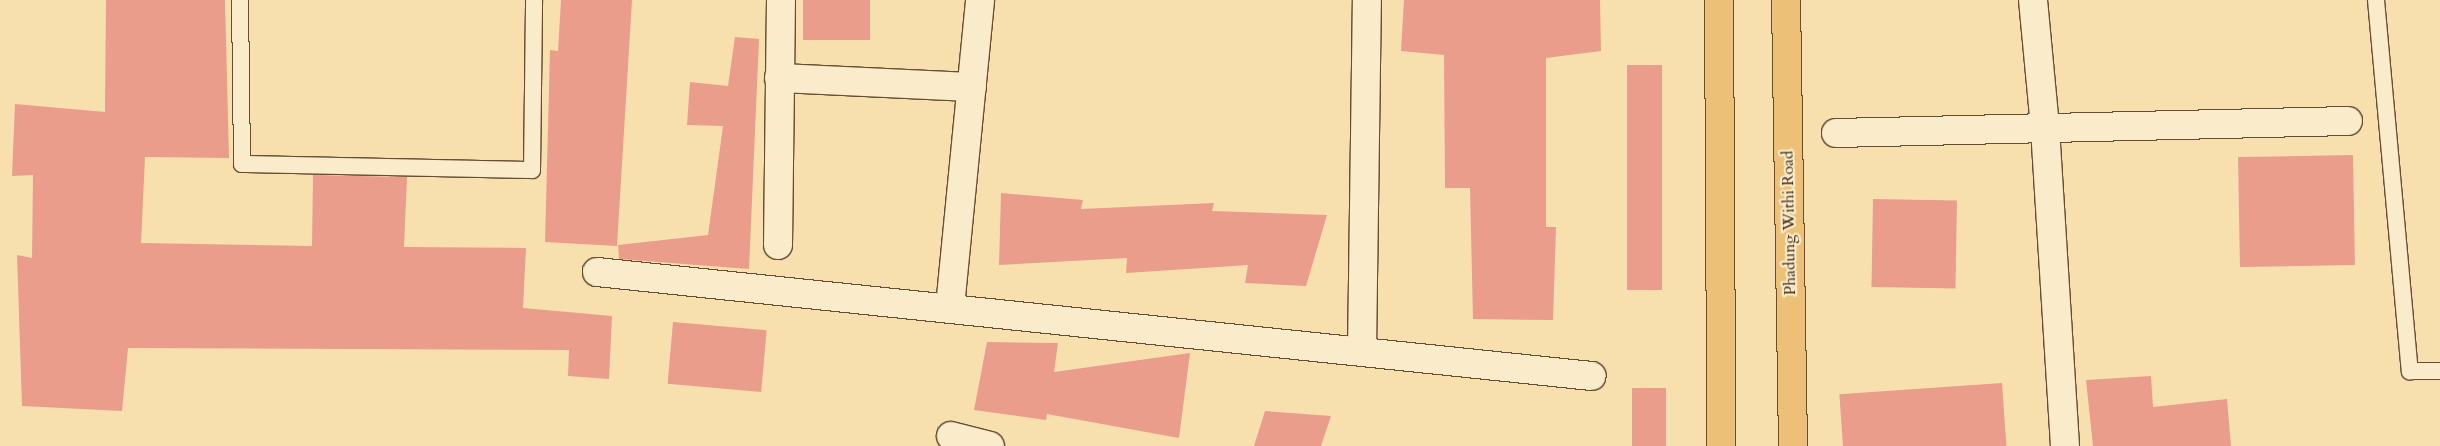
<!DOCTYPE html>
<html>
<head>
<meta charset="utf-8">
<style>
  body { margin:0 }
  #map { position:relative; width:2440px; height:446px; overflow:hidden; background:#f8e0ae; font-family:Cardo,serif }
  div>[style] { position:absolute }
  .building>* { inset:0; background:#e99d8a; transform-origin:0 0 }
  .roads { filter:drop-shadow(1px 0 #654e32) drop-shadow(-1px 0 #654e32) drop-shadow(0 1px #654e32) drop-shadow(0 -1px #654e32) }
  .service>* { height:16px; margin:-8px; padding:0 8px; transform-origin:8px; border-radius:8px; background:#faebca }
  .minor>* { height:28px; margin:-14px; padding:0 14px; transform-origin:14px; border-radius:14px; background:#faebca }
  .primary>* { height:28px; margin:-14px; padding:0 14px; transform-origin:14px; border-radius:14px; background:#ecc077 }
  span { translate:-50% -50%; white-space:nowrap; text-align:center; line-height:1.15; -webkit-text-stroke:4.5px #faebca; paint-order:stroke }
  .street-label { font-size:16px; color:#341e09 }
</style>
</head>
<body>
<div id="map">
  <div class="building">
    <i style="clip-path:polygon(106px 0,225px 0,229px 158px,145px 157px,141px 243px,312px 246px,313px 175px,407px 177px,404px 247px,526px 248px,523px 308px,612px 316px,609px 379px,568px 376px,569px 350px,128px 348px,122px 411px,22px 406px,17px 255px,32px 258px,33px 175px,12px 176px,15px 104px,105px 112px)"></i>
    <i style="clip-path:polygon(561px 0,632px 0,617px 246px,545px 242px,550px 50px,558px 51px)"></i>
    <i style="left:803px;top:0;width:67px;height:40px"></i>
    <i style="clip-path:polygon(1404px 0,1600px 0,1601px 51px,1546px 58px,1546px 227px,1556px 227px,1553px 320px,1473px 319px,1470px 188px,1445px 188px,1444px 55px,1401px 51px)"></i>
    <i style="clip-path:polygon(735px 37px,759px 39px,749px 269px,619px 259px,618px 245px,708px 235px,723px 126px,687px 125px,690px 82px,728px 86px)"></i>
    <i style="left:1627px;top:65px;width:35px;height:225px"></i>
    <i style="left:2353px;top:155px;width:110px;height:115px;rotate:89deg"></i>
    <i style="clip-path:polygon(1001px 193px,1083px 200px,1081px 209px,1214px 203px,1212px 211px,1327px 215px,1306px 286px,1245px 283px,1248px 265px,1126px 273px,1127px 258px,999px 265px)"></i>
    <i style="left:1873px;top:199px;width:84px;height:88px;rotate:1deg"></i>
    <i style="left:673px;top:322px;width:94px;height:62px;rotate:5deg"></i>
    <i style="clip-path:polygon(987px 342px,1058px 343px,1054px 372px,1190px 353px,1179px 438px,1047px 414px,1046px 420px,974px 410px)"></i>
    <i style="clip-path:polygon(2151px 376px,2153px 407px,2227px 399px,2231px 446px,2093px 446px,2086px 380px)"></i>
    <i style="left:2002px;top:383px;width:63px;height:163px;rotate:86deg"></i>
    <i style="left:1666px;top:388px;width:58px;height:34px;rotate:90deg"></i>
    <i style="clip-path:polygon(1265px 411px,1331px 416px,1321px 446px,1254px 446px)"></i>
  </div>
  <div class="roads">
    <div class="service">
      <i style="left:240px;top:0;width:164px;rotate:89.3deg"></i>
      <i style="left:242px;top:164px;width:290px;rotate:1.2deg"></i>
      <i style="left:532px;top:170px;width:170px;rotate:-89.3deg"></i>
      <i style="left:2376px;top:0;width:373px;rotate:84.8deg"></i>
      <i style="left:2410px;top:371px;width:30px"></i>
    </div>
    <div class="minor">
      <i style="left:2033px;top:0;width:129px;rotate:84.6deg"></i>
      <i style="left:2045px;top:128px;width:319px;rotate:86.4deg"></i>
      <i style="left:779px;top:78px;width:193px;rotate:2.7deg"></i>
      <i style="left:1836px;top:133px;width:512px;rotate:-1.34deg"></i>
      <i style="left:778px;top:245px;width:245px;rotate:-89.3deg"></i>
      <i style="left:597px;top:272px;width:1000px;rotate:5.97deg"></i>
      <i style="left:950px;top:307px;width:308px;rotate:-84.4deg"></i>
      <i style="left:1362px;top:351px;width:351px;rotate:-89.2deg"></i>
      <i style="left:951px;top:436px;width:40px;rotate:14.4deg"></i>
    </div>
    <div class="primary">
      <i style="left:1719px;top:0;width:446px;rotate:89.7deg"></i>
      <i style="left:1786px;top:0;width:446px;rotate:89.1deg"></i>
    </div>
  </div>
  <div class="street-label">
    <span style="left:1789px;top:223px;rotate:-91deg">Phadung Withi Road</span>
  </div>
</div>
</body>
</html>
